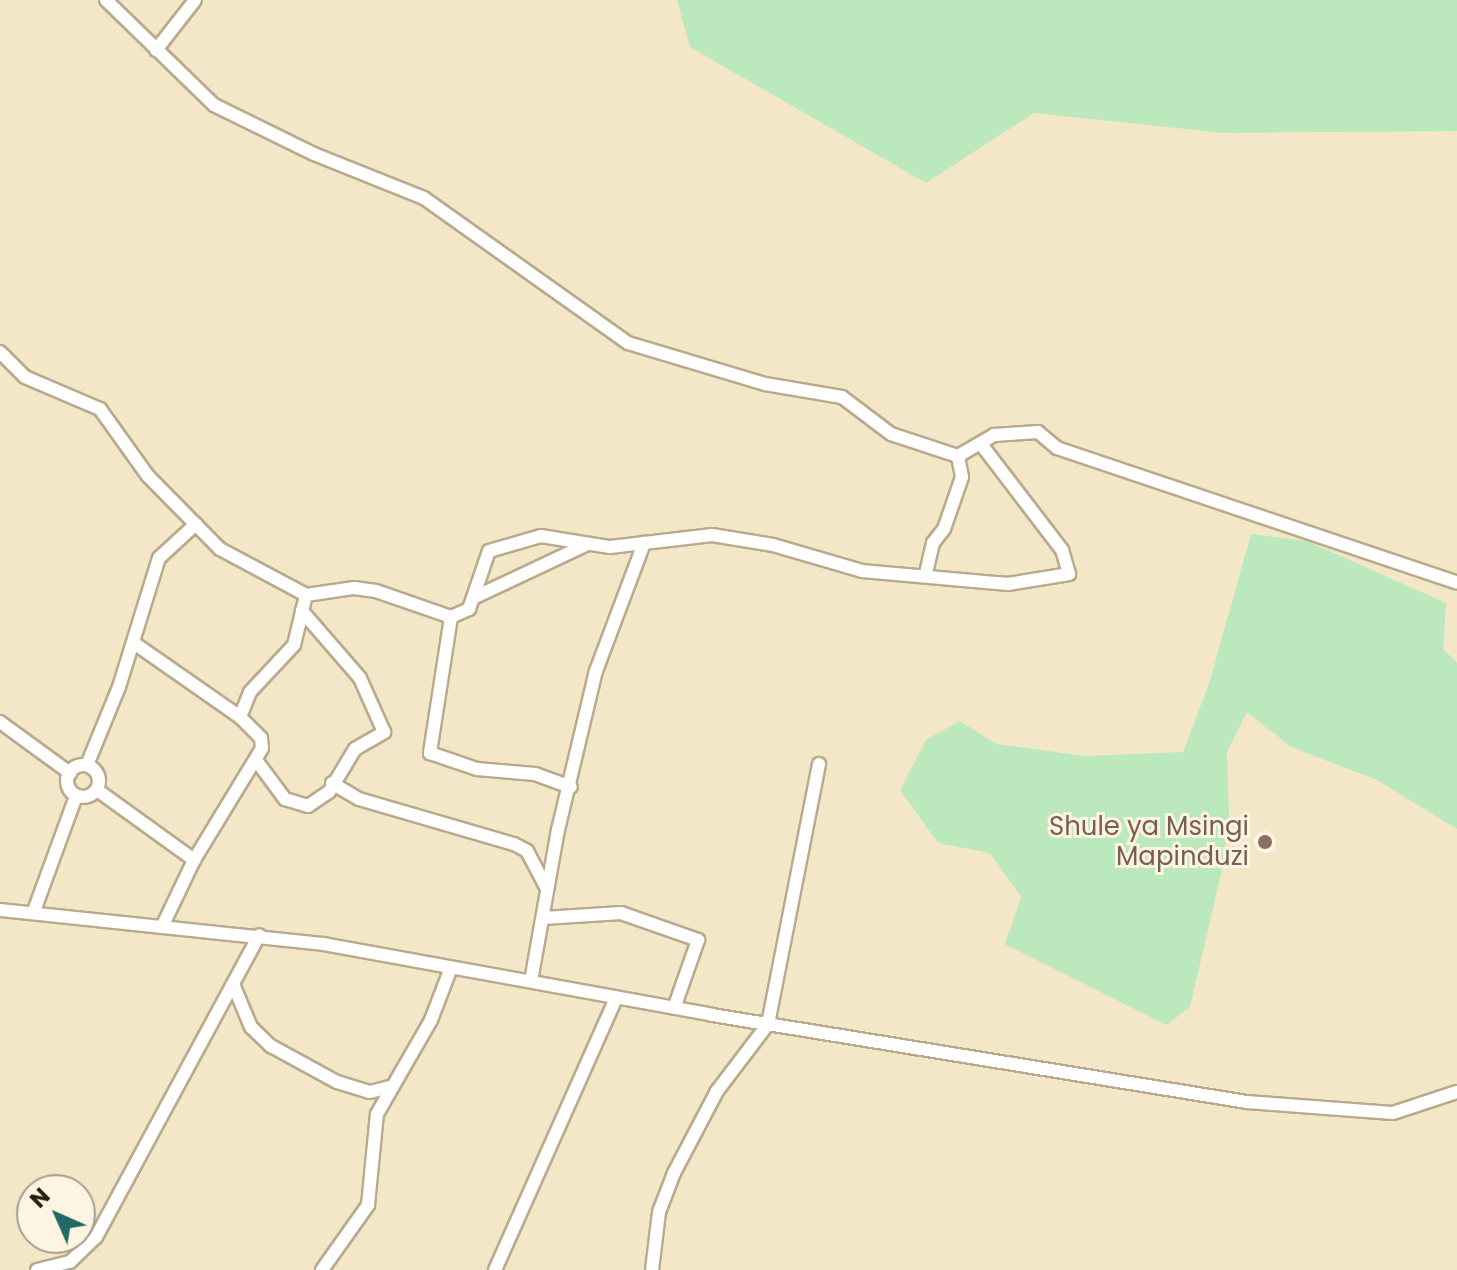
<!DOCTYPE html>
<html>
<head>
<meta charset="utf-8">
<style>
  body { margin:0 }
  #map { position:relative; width:1457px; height:1270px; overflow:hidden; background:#f4e7c7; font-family:Poppins,sans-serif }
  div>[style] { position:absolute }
  .green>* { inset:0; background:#bbe8bc }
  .roads { filter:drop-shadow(2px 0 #b8ab8d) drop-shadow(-2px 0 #b8ab8d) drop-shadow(0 2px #b8ab8d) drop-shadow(0 -2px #b8ab8d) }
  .street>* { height:12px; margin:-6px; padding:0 6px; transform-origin:6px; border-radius:6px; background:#fff }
  .street>.ring { margin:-6px; padding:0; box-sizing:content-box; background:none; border:12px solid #fff; border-radius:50% }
  .dots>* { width:22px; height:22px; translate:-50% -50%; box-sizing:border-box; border:4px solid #fdf5e2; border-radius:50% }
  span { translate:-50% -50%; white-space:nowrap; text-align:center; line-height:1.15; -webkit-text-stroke:6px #fdf5e2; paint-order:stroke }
  .education-label { font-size:26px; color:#785e54 }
  .right { translate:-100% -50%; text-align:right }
  .north { position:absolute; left:16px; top:1174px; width:80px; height:80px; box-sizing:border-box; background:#fdf5e2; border:2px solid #a59f8e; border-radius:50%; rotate:315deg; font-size:22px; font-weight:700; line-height:32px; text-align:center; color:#221d11 }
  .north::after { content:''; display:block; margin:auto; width:28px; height:36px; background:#216a63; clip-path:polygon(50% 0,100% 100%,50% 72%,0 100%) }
</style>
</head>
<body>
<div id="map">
  <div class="green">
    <i style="clip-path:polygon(677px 0,1457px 0,1457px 131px,1224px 133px,1034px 113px,926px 183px,690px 47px)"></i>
    <i style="clip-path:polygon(1251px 534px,1307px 541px,1446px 603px,1443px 649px,1457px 663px,1457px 829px,1377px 780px,1291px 747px,1247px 712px,1227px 752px,1229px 816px,1221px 874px,1190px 1007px,1166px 1025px,1005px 944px,1021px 897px,990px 853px,938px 843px,900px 790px,926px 740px,960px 721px,996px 744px,1086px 756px,1183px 752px,1209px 684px)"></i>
  </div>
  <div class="roads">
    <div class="street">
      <i style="left:106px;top:0;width:151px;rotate:44.2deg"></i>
      <i style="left:214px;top:105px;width:111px;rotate:26.1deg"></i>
      <i style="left:314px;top:154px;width:118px;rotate:21.8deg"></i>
      <i style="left:424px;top:198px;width:250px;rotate:35.4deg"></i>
      <i style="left:628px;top:343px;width:143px;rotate:16.7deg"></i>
      <i style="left:765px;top:384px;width:78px;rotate:9.6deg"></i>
      <i style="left:842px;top:397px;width:61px;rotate:37.1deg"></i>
      <i style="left:891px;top:434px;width:71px;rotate:18.2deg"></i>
      <i style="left:958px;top:456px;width:42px;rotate:-30.3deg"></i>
      <i style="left:994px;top:435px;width:44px;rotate:-3.9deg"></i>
      <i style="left:1038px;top:432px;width:25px;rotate:40deg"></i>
      <i style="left:1057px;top:448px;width:422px;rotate:18.6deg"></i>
      <i style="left:156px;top:50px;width:63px;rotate:-52deg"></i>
      <i style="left:0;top:352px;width:35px;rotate:45deg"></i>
      <i style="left:25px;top:377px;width:82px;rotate:23.1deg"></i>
      <i style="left:100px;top:409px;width:82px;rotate:54.4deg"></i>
      <i style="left:148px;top:476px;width:103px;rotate:45.4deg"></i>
      <i style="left:220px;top:549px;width:98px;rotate:28.1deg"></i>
      <i style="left:926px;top:573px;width:31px;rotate:-77deg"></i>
      <i style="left:933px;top:543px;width:18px;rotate:-52deg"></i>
      <i style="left:944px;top:529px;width:55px;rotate:-70.9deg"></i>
      <i style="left:962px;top:477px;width:21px;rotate:-101deg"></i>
      <i style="left:473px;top:598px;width:127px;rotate:-25.2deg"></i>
      <i style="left:451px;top:617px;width:138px;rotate:98.8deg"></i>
      <i style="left:430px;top:753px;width:50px;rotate:18.8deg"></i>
      <i style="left:477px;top:769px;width:58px;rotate:4.9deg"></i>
      <i style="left:535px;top:774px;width:38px;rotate:20deg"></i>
      <i style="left:134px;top:643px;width:129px;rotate:34.9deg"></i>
      <i style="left:0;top:722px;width:87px;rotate:36.1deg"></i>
      <i style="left:256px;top:760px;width:49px;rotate:53.4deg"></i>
      <i style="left:285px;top:799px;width:24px;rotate:17deg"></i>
      <i style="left:308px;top:806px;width:25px;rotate:-34deg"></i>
      <i style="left:329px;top:792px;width:50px;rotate:-58.8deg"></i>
      <i style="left:355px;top:749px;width:34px;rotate:-30deg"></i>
      <i style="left:384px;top:732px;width:59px;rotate:-114deg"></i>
      <i style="left:360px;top:678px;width:89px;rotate:-130.9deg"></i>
      <i class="ring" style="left:67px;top:765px;width:20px;height:20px"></i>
      <i style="left:87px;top:765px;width:84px;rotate:-67.7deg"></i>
      <i style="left:119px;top:687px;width:135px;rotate:-72.8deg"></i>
      <i style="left:159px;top:558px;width:50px;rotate:-42.6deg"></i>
      <i style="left:332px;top:783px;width:31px;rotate:31deg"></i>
      <i style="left:359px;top:799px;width:161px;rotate:16.2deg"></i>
      <i style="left:514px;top:844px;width:15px;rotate:28deg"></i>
      <i style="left:527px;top:851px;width:43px;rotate:62.2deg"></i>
      <i style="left:97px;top:790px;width:120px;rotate:35.8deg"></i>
      <i style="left:0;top:910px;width:325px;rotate:6deg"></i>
      <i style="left:323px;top:944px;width:395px;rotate:10.3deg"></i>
      <i style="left:712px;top:1015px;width:542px;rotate:9.24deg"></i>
      <i style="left:1247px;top:1102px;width:146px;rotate:4.3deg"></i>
      <i style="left:1393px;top:1113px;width:67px;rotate:-18.2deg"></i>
      <i style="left:34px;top:911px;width:122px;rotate:-69.9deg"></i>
      <i style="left:544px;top:918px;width:77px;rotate:-3.7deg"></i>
      <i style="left:621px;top:913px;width:82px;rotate:19.3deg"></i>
      <i style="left:698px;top:940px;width:72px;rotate:109.4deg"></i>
      <i style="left:162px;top:927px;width:74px;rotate:-64.5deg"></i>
      <i style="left:194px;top:860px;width:131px;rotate:-58.7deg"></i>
      <i style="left:262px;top:748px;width:10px;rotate:-96deg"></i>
      <i style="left:261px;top:738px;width:30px;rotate:-135deg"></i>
      <i style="left:240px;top:717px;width:27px;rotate:-68deg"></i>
      <i style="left:250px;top:692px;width:64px;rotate:-46.9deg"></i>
      <i style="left:294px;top:645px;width:51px;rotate:-76.5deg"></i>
      <i style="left:306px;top:595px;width:49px;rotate:-8.3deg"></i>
      <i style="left:354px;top:588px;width:22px;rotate:8deg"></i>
      <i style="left:376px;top:591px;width:79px;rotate:19.1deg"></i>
      <i style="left:451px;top:617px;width:20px;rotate:-24deg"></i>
      <i style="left:469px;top:609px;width:61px;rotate:-71deg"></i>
      <i style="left:489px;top:551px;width:54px;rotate:-16.1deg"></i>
      <i style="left:541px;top:536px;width:70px;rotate:9.1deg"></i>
      <i style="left:610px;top:547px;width:103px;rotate:-6.7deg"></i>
      <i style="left:712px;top:535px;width:62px;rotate:9.3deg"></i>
      <i style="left:773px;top:545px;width:93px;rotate:16.3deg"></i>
      <i style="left:862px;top:571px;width:147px;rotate:5.1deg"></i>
      <i style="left:1008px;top:584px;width:62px;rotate:-9.3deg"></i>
      <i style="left:1069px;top:574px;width:25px;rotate:-106deg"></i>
      <i style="left:1062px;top:550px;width:133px;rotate:-127.4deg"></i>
      <i style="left:531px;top:981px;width:153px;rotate:-79.9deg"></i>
      <i style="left:558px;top:830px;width:163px;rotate:-76.6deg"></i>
      <i style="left:596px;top:671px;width:137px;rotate:-69.4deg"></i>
      <i style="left:233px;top:984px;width:47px;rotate:67.3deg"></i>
      <i style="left:251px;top:1027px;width:28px;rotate:44deg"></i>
      <i style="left:271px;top:1046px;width:75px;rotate:28.6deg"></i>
      <i style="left:337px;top:1082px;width:34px;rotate:17deg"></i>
      <i style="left:370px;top:1092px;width:21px;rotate:-14deg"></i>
      <i style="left:37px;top:1270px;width:34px;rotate:-14deg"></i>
      <i style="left:70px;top:1262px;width:36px;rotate:-44deg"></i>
      <i style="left:96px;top:1237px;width:343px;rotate:-61.6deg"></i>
      <i style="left:322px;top:1270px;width:80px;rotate:-54.7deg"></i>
      <i style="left:368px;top:1205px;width:91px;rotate:-84.4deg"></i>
      <i style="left:377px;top:1114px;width:108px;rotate:-60.1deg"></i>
      <i style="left:431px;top:1020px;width:56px;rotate:-69deg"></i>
      <i style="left:495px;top:1270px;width:298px;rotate:-66deg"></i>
      <i style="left:652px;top:1270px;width:58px;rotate:-83.1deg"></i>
      <i style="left:659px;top:1212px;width:42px;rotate:-69deg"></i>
      <i style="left:674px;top:1173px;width:93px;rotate:-62.3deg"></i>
      <i style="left:717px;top:1091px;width:84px;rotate:-52.7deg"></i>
      <i style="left:768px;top:1024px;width:265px;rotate:-78.9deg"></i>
    </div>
  </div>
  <div class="dots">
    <i style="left:1265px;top:842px;background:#8d6e63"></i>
  </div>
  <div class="education-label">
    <span class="right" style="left:1249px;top:842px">Shule ya Msingi<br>Mapinduzi</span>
  </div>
  <div class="north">N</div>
</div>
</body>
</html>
